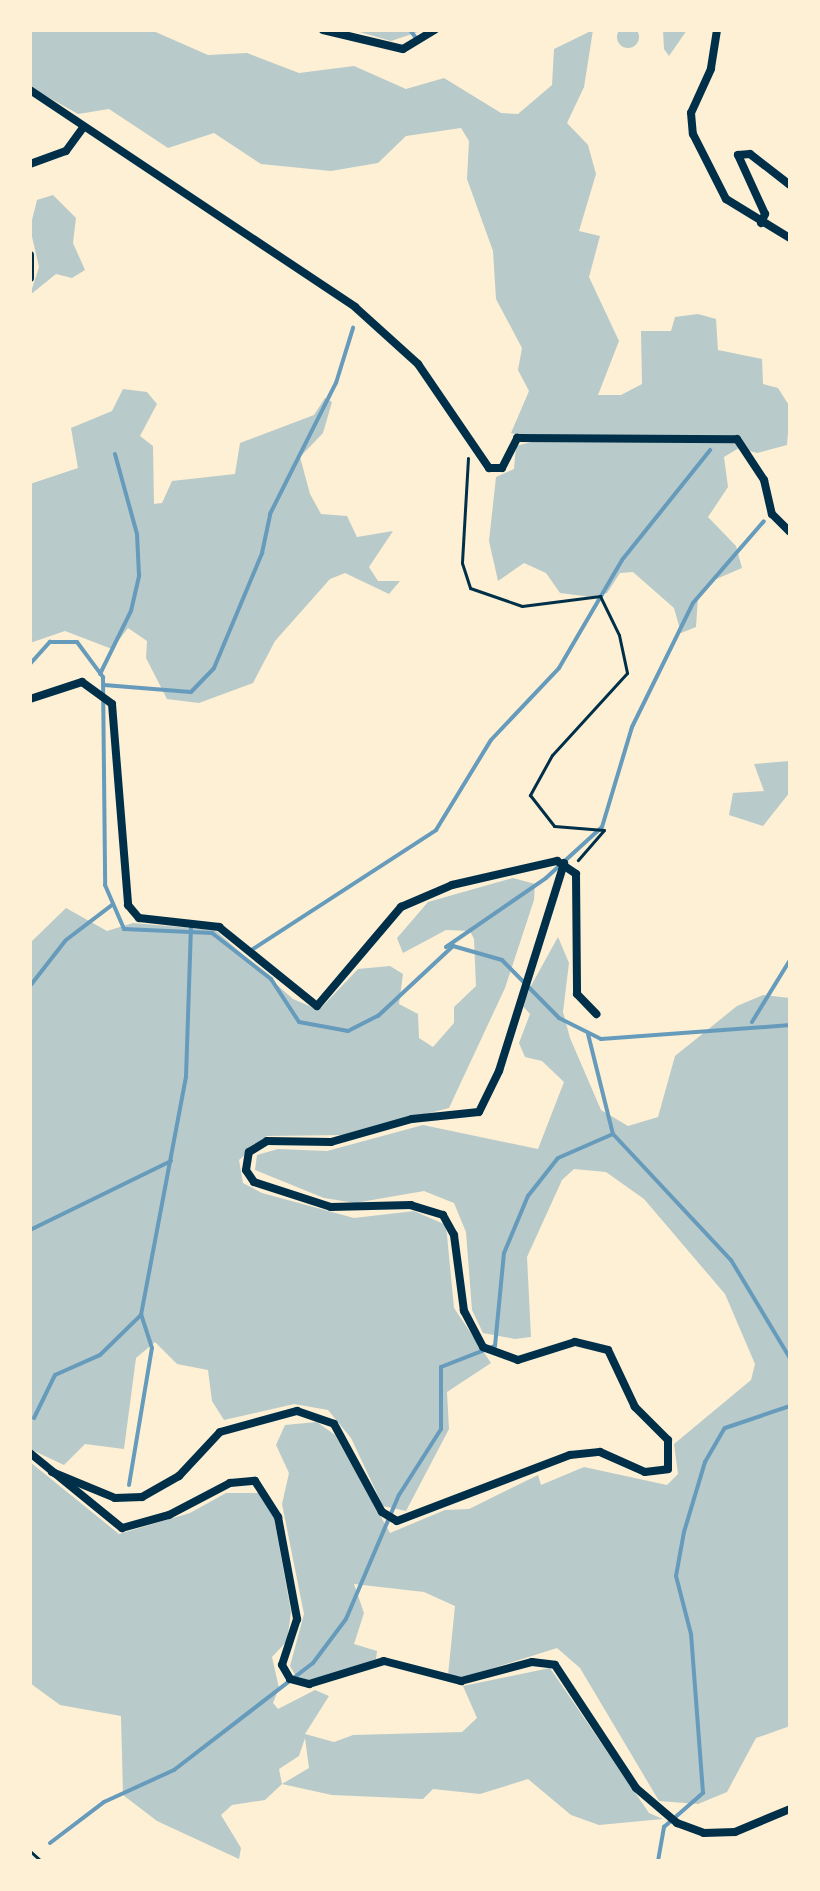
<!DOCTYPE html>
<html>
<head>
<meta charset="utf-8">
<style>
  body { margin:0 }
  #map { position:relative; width:820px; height:1891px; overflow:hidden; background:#fdf0d5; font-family:Quicksand,sans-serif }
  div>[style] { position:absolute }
  .green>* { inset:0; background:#b9caca }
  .round { border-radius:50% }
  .stream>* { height:4px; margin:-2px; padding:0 2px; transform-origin:2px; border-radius:2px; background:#669bbc }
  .path>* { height:3px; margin:-1.5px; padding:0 1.5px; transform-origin:1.5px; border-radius:1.5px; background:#003049 }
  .minor>* { height:8px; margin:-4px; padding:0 4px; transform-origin:4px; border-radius:4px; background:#003049 }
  span { translate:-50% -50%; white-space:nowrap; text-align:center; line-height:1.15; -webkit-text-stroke:6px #fdf0d5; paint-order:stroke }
  .frame { position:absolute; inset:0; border:32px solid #fdf0d5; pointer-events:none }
</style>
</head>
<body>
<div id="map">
  <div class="green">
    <i class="round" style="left:617px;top:26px;width:22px;height:22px"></i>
    <i style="clip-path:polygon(30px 30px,151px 30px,208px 55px,247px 53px,299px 73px,354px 66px,406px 89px,444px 78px,501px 113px,518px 114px,552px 85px,554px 49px,593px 30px,584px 87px,567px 123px,588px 145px,596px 174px,579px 231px,600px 236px,589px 277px,619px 341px,598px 395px,621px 395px,642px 384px,641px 331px,671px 331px,675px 317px,698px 314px,716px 319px,718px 350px,762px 359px,763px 384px,778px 388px,790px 407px,787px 445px,757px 453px,739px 448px,724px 457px,728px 487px,708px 517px,736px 546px,742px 568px,714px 580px,698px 597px,696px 627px,681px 633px,674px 608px,633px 572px,620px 573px,607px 593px,592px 597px,560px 593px,546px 573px,524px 563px,498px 581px,489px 541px,496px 477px,514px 469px,516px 446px,535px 441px,511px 433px,529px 391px,518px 370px,522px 348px,496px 299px,493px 251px,467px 179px,469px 141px,461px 128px,406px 136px,378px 163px,331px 171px,261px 164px,214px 133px,168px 148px,109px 109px,78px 114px,30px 87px)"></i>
    <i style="clip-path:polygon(353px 30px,424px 30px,391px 41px)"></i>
    <i style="clip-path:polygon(663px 30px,687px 30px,669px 56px,664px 49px)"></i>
    <i style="clip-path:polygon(53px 195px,76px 218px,73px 243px,85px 270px,72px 278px,56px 274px,30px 295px,39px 267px,30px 228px,37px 200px)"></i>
    <i style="clip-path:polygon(123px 389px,147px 392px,157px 404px,140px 436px,153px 446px,154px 504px,162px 503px,172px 481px,235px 474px,240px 443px,314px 415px,325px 398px,332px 402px,323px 433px,300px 457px,310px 494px,321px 514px,347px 516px,357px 537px,393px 531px,369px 567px,378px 581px,400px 581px,389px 594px,345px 573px,330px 579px,275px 641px,253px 683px,199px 703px,167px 699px,146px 658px,147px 641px,128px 628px,112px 649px,65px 631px,30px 643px,30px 484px,78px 468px,71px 428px,112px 411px)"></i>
    <i style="clip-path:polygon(790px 761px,790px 792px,763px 826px,729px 815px,733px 793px,764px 791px,754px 764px)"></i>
    <i style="clip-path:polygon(513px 878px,535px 884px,534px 900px,505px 988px,449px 1108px,344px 1135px,267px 1136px,239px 1160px,243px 1183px,262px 1193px,354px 1218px,414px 1211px,446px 1225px,454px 1308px,491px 1363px,447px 1392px,449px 1429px,406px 1511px,383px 1506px,351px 1438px,328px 1410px,294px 1404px,224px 1420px,212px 1401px,208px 1370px,177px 1364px,155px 1342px,136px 1358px,124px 1449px,85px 1444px,64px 1465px,30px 1449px,30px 943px,66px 908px,107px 931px,133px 923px,215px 930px,293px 999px,319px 1010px,358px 969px,390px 966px,403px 974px,399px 1004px,418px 1014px,419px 1038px,433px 1047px,454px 1023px,454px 1007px,476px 986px,474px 939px,470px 931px,446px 930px,403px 953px,397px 938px,428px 902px)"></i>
    <i style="clip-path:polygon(558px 937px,569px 963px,563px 1012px,570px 1038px,601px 1110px,628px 1126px,658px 1117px,675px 1056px,737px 1006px,763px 995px,790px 998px,790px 1726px,756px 1738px,727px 1792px,698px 1804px,659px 1801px,580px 1668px,557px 1648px,462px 1678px,448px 1675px,455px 1606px,424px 1592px,354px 1584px,364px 1613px,354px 1644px,377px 1651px,376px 1659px,312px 1681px,297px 1678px,290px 1666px,304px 1614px,282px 1504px,289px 1473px,276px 1445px,285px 1425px,317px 1422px,335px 1435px,390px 1533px,445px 1510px,469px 1509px,538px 1475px,541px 1485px,584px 1467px,667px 1485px,678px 1474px,674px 1444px,751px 1380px,755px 1364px,725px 1294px,644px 1199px,606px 1172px,574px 1169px,562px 1180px,527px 1257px,531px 1337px,515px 1339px,483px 1333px,472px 1310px,466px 1232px,454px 1203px,424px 1191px,355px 1203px,324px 1198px,255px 1170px,257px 1155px,278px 1149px,327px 1151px,423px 1125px,538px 1149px,564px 1082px,542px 1061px,525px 1057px,519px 1043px,530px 1014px,521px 1004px)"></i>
    <i style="clip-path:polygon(evenodd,30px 1462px,119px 1534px,190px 1513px,226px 1493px,261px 1493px,273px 1512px,291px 1612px,287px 1641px,272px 1657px,279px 1688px,273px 1703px,278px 1709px,315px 1690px,329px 1696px,305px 1734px,334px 1742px,353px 1735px,462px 1732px,477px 1718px,463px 1686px,550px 1668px,649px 1813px,663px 1819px,599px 1825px,571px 1815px,528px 1779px,480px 1794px,433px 1789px,423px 1799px,332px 1795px,282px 1784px,265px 1800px,232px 1805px,221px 1815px,241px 1848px,239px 1859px,157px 1821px,123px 1795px,121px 1716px,60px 1705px,30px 1683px,30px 1462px,305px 1738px,309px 1768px,282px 1784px,279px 1769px,299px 1756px,305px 1738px)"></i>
  </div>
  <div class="stream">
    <i style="left:410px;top:30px;width:10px;rotate:53deg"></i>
    <i style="left:30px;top:664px;width:30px;rotate:-48deg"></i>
    <i style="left:50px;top:642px;width:27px"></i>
    <i style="left:77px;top:642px;width:44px;rotate:53.4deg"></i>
    <i style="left:103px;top:677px;width:208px;rotate:89.4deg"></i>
    <i style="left:105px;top:885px;width:48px;rotate:66.6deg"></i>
    <i style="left:124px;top:929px;width:88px;rotate:2.6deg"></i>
    <i style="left:212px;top:933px;width:75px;rotate:37.9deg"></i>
    <i style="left:271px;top:979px;width:51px;rotate:56.9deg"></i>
    <i style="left:299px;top:1022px;width:50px;rotate:10.4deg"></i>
    <i style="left:348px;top:1031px;width:34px;rotate:-27deg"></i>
    <i style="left:378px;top:1016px;width:103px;rotate:-43deg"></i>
    <i style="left:453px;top:946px;width:51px;rotate:15.9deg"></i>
    <i style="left:502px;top:960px;width:81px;rotate:45.5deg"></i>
    <i style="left:559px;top:1018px;width:47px;rotate:26.6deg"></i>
    <i style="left:601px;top:1039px;width:190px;rotate:-4.2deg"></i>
    <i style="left:100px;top:674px;width:70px;rotate:-63.8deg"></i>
    <i style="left:131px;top:611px;width:37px;rotate:-77deg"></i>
    <i style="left:139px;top:575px;width:41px;rotate:-92.8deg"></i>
    <i style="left:137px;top:534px;width:83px;rotate:-105.4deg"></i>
    <i style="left:104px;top:685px;width:87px;rotate:4.6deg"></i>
    <i style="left:191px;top:692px;width:33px;rotate:-46deg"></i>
    <i style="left:214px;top:668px;width:125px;rotate:-67.3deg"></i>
    <i style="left:262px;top:553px;width:40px;rotate:-78deg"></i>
    <i style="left:270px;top:514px;width:147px;rotate:-63.3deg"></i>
    <i style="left:336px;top:383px;width:58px;rotate:-72.8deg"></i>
    <i style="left:446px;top:947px;width:121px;rotate:-34.6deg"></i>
    <i style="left:546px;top:878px;width:76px;rotate:-42.3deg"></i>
    <i style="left:602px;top:827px;width:104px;rotate:-73.3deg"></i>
    <i style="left:632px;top:727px;width:138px;rotate:-63.8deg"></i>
    <i style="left:693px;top:603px;width:108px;rotate:-49.1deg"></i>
    <i style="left:250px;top:951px;width:222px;rotate:-33deg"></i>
    <i style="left:436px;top:830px;width:105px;rotate:-58.6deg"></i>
    <i style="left:491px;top:740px;width:99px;rotate:-46.6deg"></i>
    <i style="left:559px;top:668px;width:125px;rotate:-59.7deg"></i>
    <i style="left:622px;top:560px;width:141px;rotate:-51.3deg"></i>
    <i style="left:30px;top:986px;width:58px;rotate:-52deg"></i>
    <i style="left:66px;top:940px;width:58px;rotate:-37.3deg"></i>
    <i style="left:752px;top:1022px;width:73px;rotate:-58.5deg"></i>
    <i style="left:588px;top:1034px;width:103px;rotate:76deg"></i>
    <i style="left:613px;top:1134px;width:173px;rotate:46.9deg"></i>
    <i style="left:731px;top:1260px;width:114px;rotate:59deg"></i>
    <i style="left:30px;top:1230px;width:157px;rotate:-26.1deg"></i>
    <i style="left:34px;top:1418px;width:48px;rotate:-64deg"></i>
    <i style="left:55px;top:1375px;width:49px;rotate:-24deg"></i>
    <i style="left:100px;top:1355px;width:57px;rotate:-44.3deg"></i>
    <i style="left:141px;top:1315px;width:242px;rotate:-79.3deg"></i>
    <i style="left:186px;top:1077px;width:149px;rotate:-88.1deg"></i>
    <i style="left:129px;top:1485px;width:139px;rotate:-80.5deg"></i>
    <i style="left:152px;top:1348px;width:35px;rotate:-108deg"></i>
    <i style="left:50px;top:1843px;width:68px;rotate:-37.2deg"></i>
    <i style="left:104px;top:1802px;width:77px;rotate:-24.6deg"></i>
    <i style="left:174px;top:1770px;width:175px;rotate:-37.6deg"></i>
    <i style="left:313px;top:1663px;width:55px;rotate:-53.1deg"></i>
    <i style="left:346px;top:1619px;width:135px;rotate:-66.9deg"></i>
    <i style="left:399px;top:1495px;width:78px;rotate:-57.5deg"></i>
    <i style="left:441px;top:1429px;width:62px;rotate:-90deg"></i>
    <i style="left:441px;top:1367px;width:58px;rotate:-21.3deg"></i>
    <i style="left:495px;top:1346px;width:93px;rotate:-84.5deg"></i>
    <i style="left:504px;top:1253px;width:62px;rotate:-67.2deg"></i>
    <i style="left:528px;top:1196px;width:48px;rotate:-51.7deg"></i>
    <i style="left:558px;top:1158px;width:60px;rotate:-23.6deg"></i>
    <i style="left:658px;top:1861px;width:35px;rotate:-80deg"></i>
    <i style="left:664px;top:1827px;width:52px;rotate:-41.1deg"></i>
    <i style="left:703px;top:1793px;width:159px;rotate:-94.3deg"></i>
    <i style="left:691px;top:1634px;width:60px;rotate:-104.5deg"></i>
    <i style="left:676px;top:1576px;width:45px;rotate:-79.7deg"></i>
    <i style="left:684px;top:1532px;width:73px;rotate:-73.3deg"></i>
    <i style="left:705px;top:1462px;width:39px;rotate:-60deg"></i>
    <i style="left:725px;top:1428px;width:69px;rotate:-18.7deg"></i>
  </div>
  <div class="path">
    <i style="left:468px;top:458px;width:105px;rotate:93.3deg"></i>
    <i style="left:462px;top:563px;width:26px;rotate:72deg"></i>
    <i style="left:470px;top:588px;width:55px;rotate:19.1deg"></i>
    <i style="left:522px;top:606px;width:79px;rotate:-7.3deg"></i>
    <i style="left:600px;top:596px;width:43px;rotate:64deg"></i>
    <i style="left:619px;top:635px;width:39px;rotate:78deg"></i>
    <i style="left:627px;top:673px;width:111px;rotate:132.4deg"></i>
    <i style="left:552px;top:755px;width:46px;rotate:118.8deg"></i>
    <i style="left:530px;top:795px;width:39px;rotate:52deg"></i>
    <i style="left:554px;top:826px;width:50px;rotate:4.6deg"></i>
    <i style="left:604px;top:830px;width:40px;rotate:131deg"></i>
    <i style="left:30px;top:1851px;width:15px;rotate:42deg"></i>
  </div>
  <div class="minor">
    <i style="left:323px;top:30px;width:82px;rotate:13.4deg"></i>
    <i style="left:403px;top:49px;width:37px;rotate:-31deg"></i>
    <i style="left:717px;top:30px;width:39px;rotate:99deg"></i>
    <i style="left:711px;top:69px;width:48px;rotate:114.4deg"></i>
    <i style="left:691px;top:113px;width:21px;rotate:85deg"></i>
    <i style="left:693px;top:134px;width:73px;rotate:63.1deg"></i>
    <i style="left:726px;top:199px;width:75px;rotate:31.4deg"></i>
    <i style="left:30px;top:90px;width:391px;rotate:33.7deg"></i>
    <i style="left:355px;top:307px;width:85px;rotate:42.1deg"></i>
    <i style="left:418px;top:364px;width:126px;rotate:55.7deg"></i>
    <i style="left:489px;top:468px;width:13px"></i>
    <i style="left:502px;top:468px;width:34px;rotate:-63deg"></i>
    <i style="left:517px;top:438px;width:220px;rotate:0.3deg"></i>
    <i style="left:737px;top:439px;width:49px;rotate:56.6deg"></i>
    <i style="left:764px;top:480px;width:35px;rotate:77deg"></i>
    <i style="left:772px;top:514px;width:25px;rotate:45deg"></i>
    <i style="left:30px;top:164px;width:38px;rotate:-20deg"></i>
    <i style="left:66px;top:151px;width:29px;rotate:-54deg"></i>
    <i style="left:761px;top:223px;width:10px;rotate:-66deg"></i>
    <i style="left:765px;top:214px;width:65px;rotate:-114.6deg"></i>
    <i style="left:738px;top:155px;width:12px;rotate:-5deg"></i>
    <i style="left:750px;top:154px;width:51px;rotate:37.8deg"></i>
    <i style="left:30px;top:255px;width:23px;rotate:90deg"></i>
    <i style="left:30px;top:699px;width:55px;rotate:-18.1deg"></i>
    <i style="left:82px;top:682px;width:37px;rotate:36deg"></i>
    <i style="left:112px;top:704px;width:202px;rotate:85.4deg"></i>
    <i style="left:128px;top:905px;width:17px;rotate:50deg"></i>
    <i style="left:139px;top:918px;width:81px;rotate:6.4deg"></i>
    <i style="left:219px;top:927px;width:126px;rotate:38.9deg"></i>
    <i style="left:317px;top:1006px;width:130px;rotate:-49.7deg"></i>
    <i style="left:401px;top:907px;width:56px;rotate:-23.3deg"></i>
    <i style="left:452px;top:885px;width:108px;rotate:-12.9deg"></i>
    <i style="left:557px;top:861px;width:23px;rotate:34deg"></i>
    <i style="left:576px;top:874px;width:120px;rotate:89.5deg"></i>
    <i style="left:577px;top:994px;width:28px;rotate:46deg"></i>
    <i style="left:30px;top:1453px;width:119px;rotate:39.2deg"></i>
    <i style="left:122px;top:1528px;width:49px;rotate:-15.5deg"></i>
    <i style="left:169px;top:1515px;width:69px;rotate:-27.7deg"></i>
    <i style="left:230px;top:1483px;width:25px;rotate:-5deg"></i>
    <i style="left:255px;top:1481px;width:43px;rotate:57.4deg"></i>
    <i style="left:278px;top:1517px;width:104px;rotate:79.4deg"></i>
    <i style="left:297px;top:1619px;width:48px;rotate:108.1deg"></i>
    <i style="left:282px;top:1665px;width:16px;rotate:60deg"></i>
    <i style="left:290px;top:1679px;width:20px;rotate:15deg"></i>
    <i style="left:309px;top:1684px;width:78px;rotate:-17deg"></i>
    <i style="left:384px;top:1661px;width:80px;rotate:14.6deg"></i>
    <i style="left:461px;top:1681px;width:73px;rotate:-15deg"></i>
    <i style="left:532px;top:1662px;width:23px;rotate:7deg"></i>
    <i style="left:555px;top:1665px;width:147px;rotate:56.6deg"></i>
    <i style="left:636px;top:1788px;width:54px;rotate:40.5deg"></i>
    <i style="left:677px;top:1823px;width:29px;rotate:20deg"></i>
    <i style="left:704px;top:1833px;width:31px;rotate:-2deg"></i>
    <i style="left:735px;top:1832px;width:60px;rotate:-22.7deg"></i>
    <i style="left:52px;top:1472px;width:68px;rotate:22.4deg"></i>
    <i style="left:115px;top:1498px;width:27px;rotate:-2deg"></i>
    <i style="left:142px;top:1497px;width:43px;rotate:-29.6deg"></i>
    <i style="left:179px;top:1476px;width:60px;rotate:-47deg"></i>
    <i style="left:220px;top:1432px;width:80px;rotate:-15.3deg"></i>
    <i style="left:297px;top:1411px;width:39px;rotate:19deg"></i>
    <i style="left:334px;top:1424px;width:100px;rotate:61.4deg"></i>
    <i style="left:382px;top:1512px;width:17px;rotate:31deg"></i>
    <i style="left:397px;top:1521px;width:185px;rotate:-20.9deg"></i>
    <i style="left:570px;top:1455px;width:30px;rotate:-6deg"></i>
    <i style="left:600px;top:1452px;width:49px;rotate:24deg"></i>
    <i style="left:645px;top:1472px;width:23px;rotate:-7deg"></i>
    <i style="left:668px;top:1469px;width:29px;rotate:-90deg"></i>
    <i style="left:668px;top:1440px;width:47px;rotate:-135deg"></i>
    <i style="left:635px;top:1407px;width:63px;rotate:-115.3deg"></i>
    <i style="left:608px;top:1350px;width:34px;rotate:-166deg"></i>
    <i style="left:575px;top:1342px;width:60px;rotate:162.5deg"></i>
    <i style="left:518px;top:1360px;width:37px;rotate:-160deg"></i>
    <i style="left:483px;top:1347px;width:41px;rotate:-117.8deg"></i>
    <i style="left:464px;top:1311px;width:77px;rotate:-97.5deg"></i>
    <i style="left:454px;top:1235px;width:23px;rotate:-119deg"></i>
    <i style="left:443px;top:1215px;width:34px;rotate:-163deg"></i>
    <i style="left:411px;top:1205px;width:80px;rotate:178.6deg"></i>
    <i style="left:331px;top:1207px;width:81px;rotate:-162deg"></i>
    <i style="left:254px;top:1182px;width:14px;rotate:-124deg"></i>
    <i style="left:246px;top:1170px;width:18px;rotate:-81deg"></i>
    <i style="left:249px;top:1152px;width:21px;rotate:-31deg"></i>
    <i style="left:267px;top:1141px;width:64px;rotate:0.9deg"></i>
    <i style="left:331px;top:1142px;width:84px;rotate:-15.9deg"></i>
    <i style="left:412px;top:1119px;width:67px;rotate:-6deg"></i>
    <i style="left:479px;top:1112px;width:46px;rotate:-64deg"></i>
    <i style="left:499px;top:1071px;width:218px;rotate:-72.6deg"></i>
  </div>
  <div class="frame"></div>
</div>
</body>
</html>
